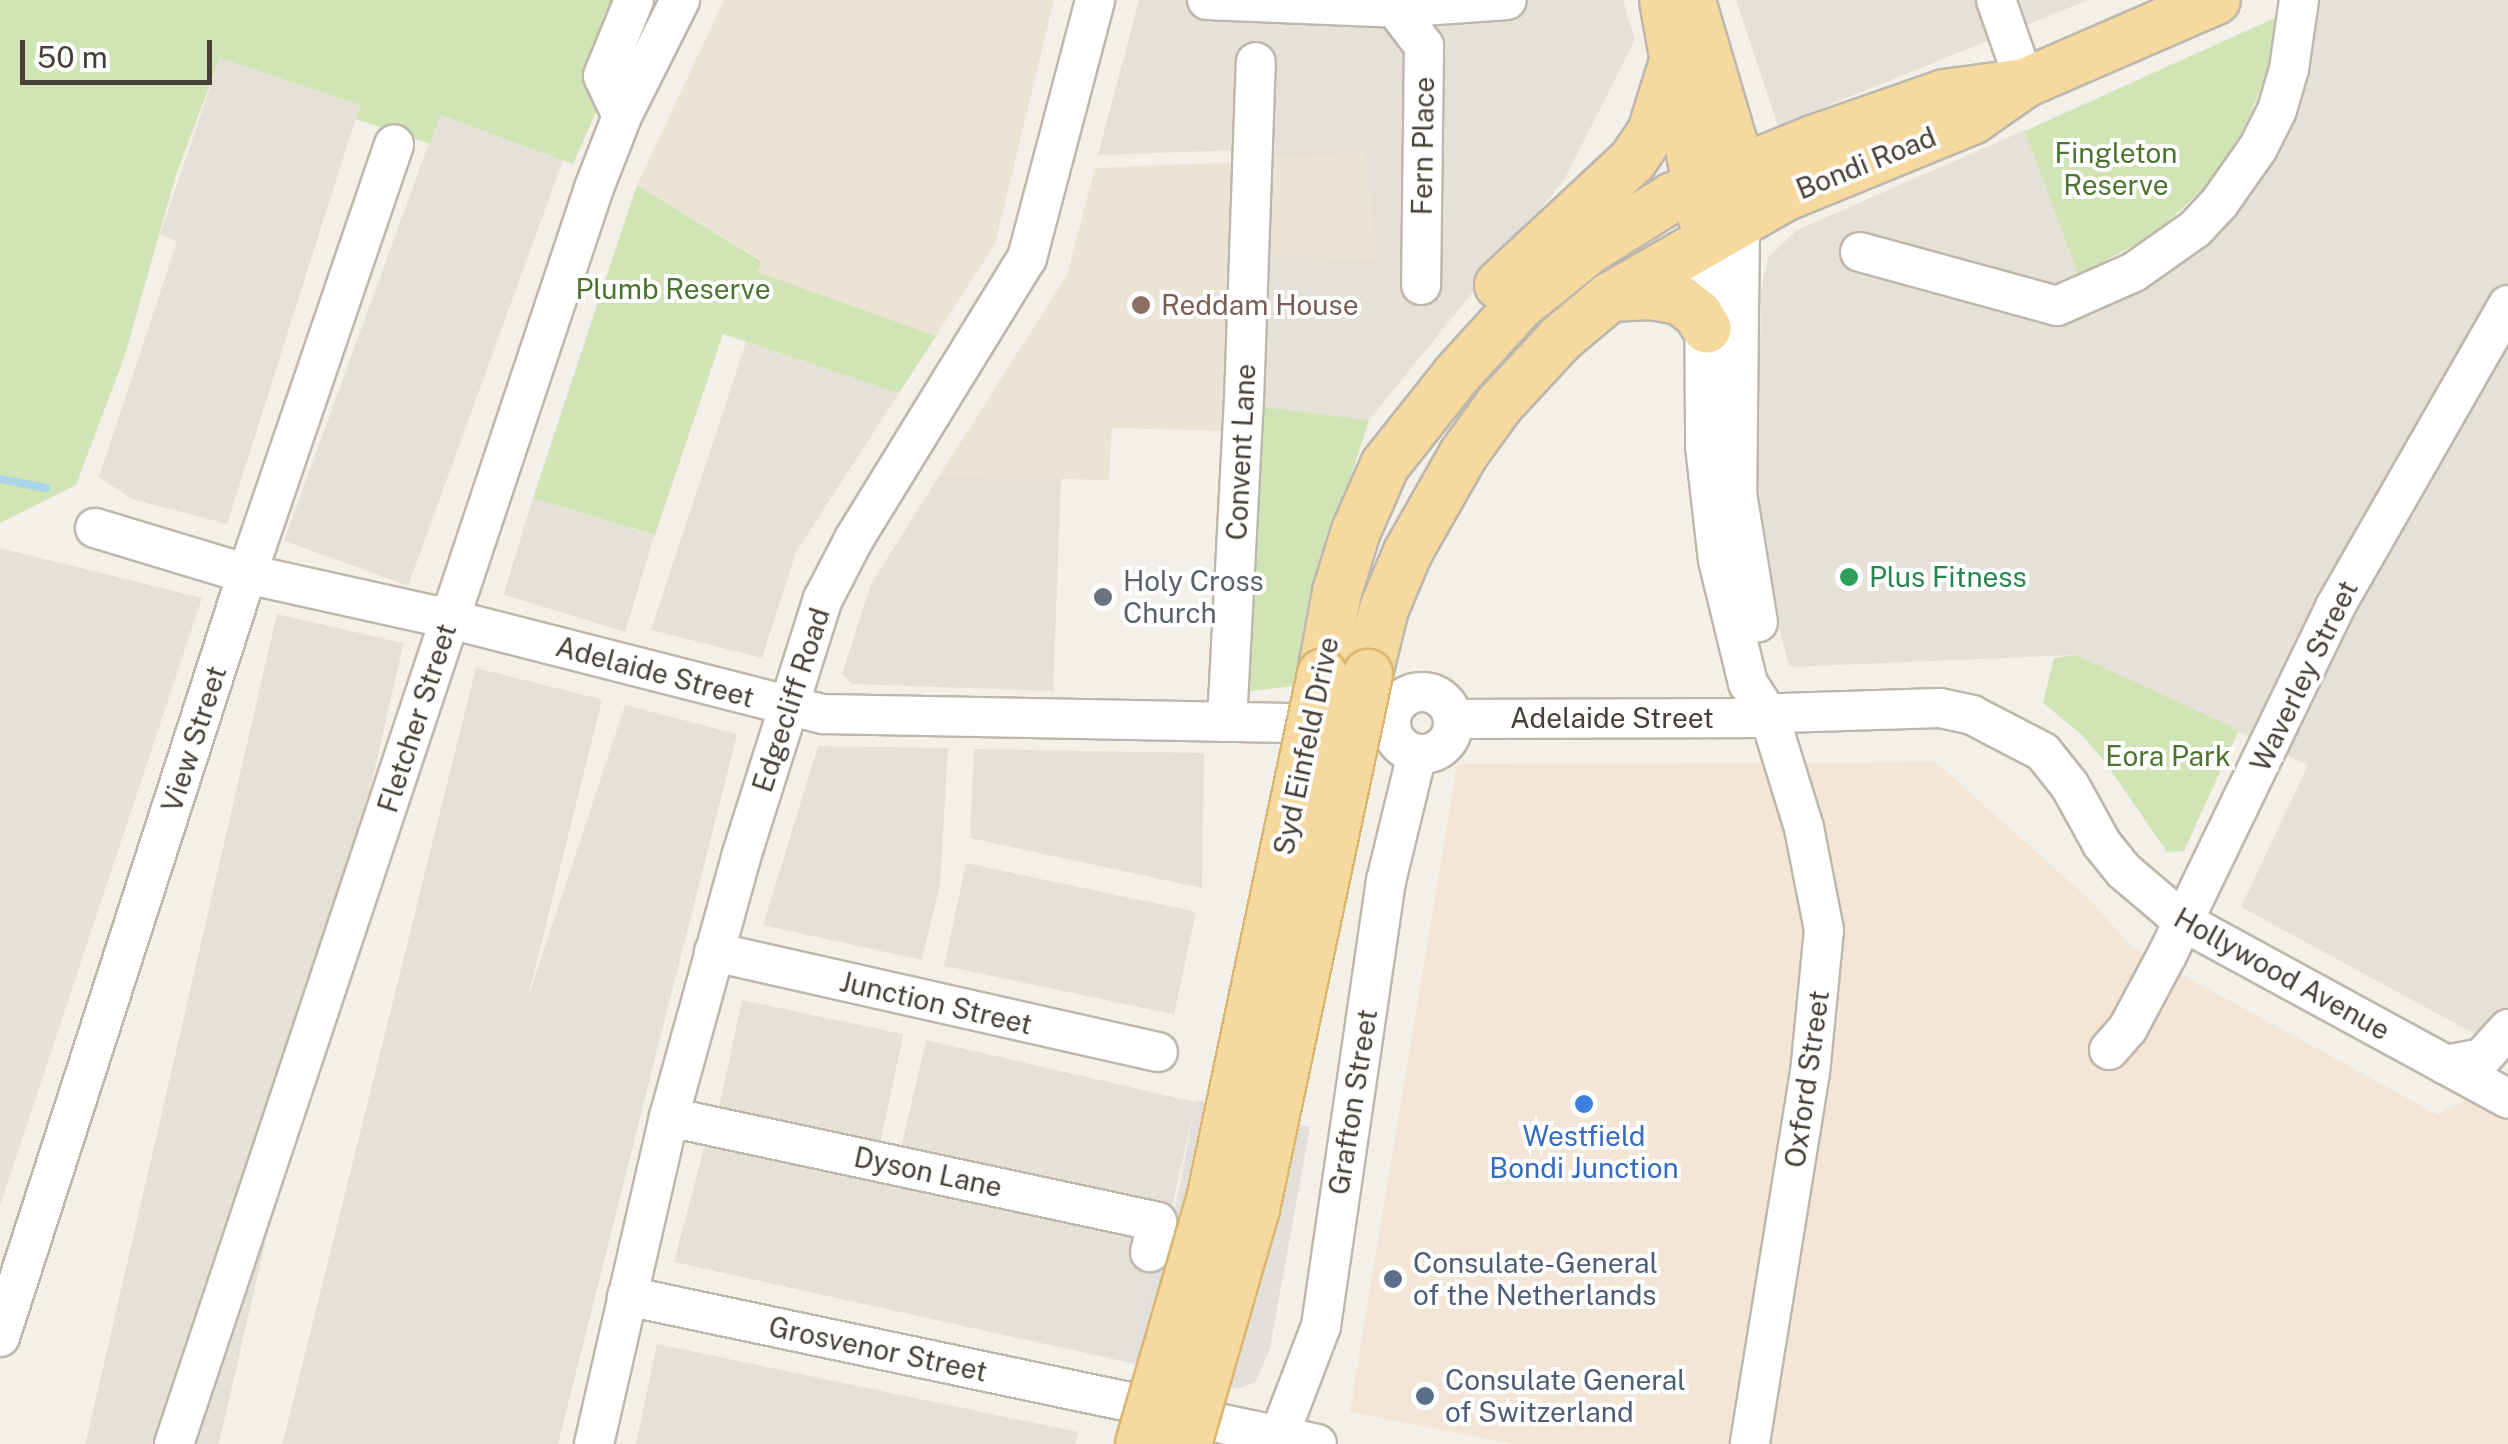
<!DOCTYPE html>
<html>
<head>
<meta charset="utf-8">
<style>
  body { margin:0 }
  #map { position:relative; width:2508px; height:1444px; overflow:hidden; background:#f3f0e9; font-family:"Public Sans",sans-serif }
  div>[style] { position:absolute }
  .residential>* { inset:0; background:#e6e1d7; transform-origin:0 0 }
  .commercial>* { inset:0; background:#f3e6d6 }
  .industrial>* { inset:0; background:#e3dfda }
  .education>* { inset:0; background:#ebe3d4 }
  .green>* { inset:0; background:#d1e4b5 }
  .stream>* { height:8px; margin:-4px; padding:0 4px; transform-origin:4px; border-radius:4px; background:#abd3ea }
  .minor-tunnel>* { height:38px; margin-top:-19px; transform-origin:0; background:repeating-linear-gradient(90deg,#d0cdc6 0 38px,transparent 0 57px) }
  .roads { filter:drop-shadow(2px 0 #beb7ac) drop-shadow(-2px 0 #beb7ac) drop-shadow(0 2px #beb7ac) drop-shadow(0 -2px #beb7ac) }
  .minor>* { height:38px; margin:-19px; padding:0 19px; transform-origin:19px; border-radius:19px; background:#fff }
  .minor>.ring { margin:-19px; padding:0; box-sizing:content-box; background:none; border:38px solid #fff; border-radius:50% }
  .major>* { height:48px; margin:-24px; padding:0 24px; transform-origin:24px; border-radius:24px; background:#f6d99f }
  .bridges { filter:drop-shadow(2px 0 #dab670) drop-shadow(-2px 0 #dab670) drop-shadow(0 2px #dab670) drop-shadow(0 -2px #dab670) }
  .major-bridge>* { height:48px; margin:-24px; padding:0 24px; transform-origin:24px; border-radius:24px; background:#f6d99f }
  .dots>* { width:28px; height:28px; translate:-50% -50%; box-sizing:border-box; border:5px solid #fff; border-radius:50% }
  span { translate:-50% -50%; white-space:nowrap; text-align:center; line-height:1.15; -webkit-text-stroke:8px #fff; paint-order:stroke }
  .street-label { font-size:28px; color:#464038 }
  .park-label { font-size:28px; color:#4c7330 }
  .education-label { font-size:28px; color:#785e54 }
  .left { translate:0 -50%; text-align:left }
  .leisure-label { font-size:28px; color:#27864d }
  .worship-label { font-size:28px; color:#5b616d }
  .shop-label { font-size:28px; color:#366cbe }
  .service-label { font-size:28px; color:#4e5e75 }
  .scale { position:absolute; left:20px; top:40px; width:192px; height:45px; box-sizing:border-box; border:5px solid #464038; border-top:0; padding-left:12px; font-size:30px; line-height:35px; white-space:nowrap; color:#464038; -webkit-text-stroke:8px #fff; paint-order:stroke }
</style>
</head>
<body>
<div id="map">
  <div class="residential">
    <i style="clip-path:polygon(1139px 0,1623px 0,1635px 40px,1564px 180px,1369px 420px,1256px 406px,1240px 150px,1098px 155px)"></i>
    <i style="clip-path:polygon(1736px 0,2088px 0,1778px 126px)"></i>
    <i style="clip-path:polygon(2319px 0,2508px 0,2508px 1052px,2241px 907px,2308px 765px,2076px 655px,1789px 667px,1764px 566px,1758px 474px,1761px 290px,1768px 258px,1797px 230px,2025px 130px,2092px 310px,2205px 248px,2254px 188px,2291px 128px)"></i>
    <i style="clip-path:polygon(220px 58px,360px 105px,227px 524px,132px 499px,99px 477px,177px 241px,160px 234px)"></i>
    <i style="left:439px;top:115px;width:132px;height:453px;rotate:20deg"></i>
    <i style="clip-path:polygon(746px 342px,899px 393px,796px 552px,762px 658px,651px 630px)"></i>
    <i style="clip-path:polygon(939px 476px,1061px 479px,1053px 691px,852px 684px,842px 674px,871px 584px)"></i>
    <i style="left:533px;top:498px;width:127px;height:101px;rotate:17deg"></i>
    <i style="clip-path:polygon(0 548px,202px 598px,0 1205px)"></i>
    <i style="left:277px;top:614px;width:130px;height:874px;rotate:13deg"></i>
    <i style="left:476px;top:668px;width:130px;height:817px;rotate:14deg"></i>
    <i style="clip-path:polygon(625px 705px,737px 734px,558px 1444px,380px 1444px)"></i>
    <i style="clip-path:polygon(818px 746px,948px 748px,940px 885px,922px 960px,763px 925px)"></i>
    <i style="clip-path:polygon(974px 749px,1204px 753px,1202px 888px,970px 838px)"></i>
    <i style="left:966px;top:863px;width:235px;height:105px;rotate:12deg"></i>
    <i style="left:742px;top:1000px;width:165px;height:118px;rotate:12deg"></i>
    <i style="left:926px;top:1040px;width:277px;height:119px;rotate:13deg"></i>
    <i style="clip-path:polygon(707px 1136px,1139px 1232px,1131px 1266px,1149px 1270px,1127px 1362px,674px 1262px)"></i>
    <i style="clip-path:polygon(657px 1344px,1078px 1432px,1075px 1444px,636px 1444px)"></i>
  </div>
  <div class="commercial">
    <i style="clip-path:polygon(1936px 762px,2091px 901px,2132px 947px,2438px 1115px,2503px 1077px,2508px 1079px,2508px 1444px,1513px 1444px,1350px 1412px,1457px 764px)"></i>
  </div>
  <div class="industrial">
    <i style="clip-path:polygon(1196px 1100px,1310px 1127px,1270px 1348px,1256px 1382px,1237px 1389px,1127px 1362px,1149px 1270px,1163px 1272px)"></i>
  </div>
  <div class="education">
    <i style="clip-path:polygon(724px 0,1054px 0,995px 244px,936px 336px,756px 272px,761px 260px,637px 185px)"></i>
    <i style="clip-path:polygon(1365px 152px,1377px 260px,1273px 256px,1272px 158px)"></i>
    <i style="clip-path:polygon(1242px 162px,1228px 431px,1112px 428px,1109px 480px,939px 476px,1067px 275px,1095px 168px)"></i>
  </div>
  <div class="green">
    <i style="clip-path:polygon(0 0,623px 0,603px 96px,573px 164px,440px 115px,430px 144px,356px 119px,360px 105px,220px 58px,176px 175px,125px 355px,76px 485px,0 523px)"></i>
    <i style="clip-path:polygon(2277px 17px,2267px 75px,2242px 133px,2205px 187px,2157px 232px,2079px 276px,2025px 131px)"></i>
    <i style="clip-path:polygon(637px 185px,761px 261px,757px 272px,936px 336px,899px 393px,723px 334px,655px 535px,533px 498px)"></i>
    <i style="clip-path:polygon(1256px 406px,1369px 420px,1315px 586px,1293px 686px,1244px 692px)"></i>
    <i style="clip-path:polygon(2076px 655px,2239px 730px,2184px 851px,2167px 852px,2105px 762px,2081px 734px,2043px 703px,2054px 658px)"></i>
  </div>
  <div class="stream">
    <i style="left:0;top:479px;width:47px;rotate:11.1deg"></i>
  </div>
  <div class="minor-tunnel">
    <i style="left:1330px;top:723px;width:60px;rotate:1deg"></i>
  </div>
  <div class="roads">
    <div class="minor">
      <i style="left:1207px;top:0;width:188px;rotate:2.4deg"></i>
      <i style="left:1395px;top:8px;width:112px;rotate:-4.1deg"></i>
      <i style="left:1389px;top:0;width:58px;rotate:52.7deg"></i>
      <i style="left:1424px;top:46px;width:239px;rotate:90.7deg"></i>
      <i style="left:1996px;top:0;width:88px;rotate:70.7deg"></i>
      <i style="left:622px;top:116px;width:44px;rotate:-115.4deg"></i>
      <i style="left:603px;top:76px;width:82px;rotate:-67.8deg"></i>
      <i style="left:1740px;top:221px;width:272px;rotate:90.6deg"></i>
      <i style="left:1737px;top:493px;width:131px;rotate:80.8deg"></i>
      <i style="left:1704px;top:239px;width:207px;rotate:89.7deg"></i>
      <i style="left:1705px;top:446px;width:115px;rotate:83.5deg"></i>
      <i style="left:1718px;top:560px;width:127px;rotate:76.3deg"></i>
      <i style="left:1748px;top:683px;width:41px;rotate:57.8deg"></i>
      <i style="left:1770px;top:718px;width:115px;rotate:72.8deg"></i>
      <i style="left:1804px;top:828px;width:104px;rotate:78.9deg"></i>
      <i style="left:1824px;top:930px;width:143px;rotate:95.6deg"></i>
      <i style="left:1810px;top:1072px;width:377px;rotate:99.2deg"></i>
      <i style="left:1860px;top:252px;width:204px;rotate:15.3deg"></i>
      <i style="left:2057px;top:306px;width:84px;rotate:-23.8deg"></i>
      <i style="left:2134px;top:272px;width:75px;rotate:-35.2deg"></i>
      <i style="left:2195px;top:229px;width:37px;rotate:-47deg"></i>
      <i style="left:2220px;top:202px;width:66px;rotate:-54.9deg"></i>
      <i style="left:2258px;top:148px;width:42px;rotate:-63.4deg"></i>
      <i style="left:2277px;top:110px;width:43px;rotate:-73.7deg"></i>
      <i style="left:2289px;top:69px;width:70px;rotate:-81.8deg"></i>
      <i style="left:95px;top:528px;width:159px;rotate:16.8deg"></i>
      <i style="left:247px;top:574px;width:208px;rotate:12.5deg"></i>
      <i style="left:450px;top:619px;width:385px;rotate:14.3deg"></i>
      <i style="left:823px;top:714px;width:465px;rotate:1.1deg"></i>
      <i class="ring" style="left:1391px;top:692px;width:24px;height:24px"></i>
      <i style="left:1453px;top:719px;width:317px;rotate:-0.2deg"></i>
      <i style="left:1770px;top:718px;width:13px;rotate:-23deg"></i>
      <i style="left:1782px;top:713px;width:158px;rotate:-1.8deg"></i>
      <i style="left:1940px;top:708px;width:33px;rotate:12deg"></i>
      <i style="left:1972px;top:715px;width:80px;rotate:27.5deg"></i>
      <i style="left:2043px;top:752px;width:43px;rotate:51.5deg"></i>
      <i style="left:2070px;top:786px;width:66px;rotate:61.1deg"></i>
      <i style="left:2102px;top:844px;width:35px;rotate:51deg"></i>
      <i style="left:2124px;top:871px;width:79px;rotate:40.4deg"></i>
      <i style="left:2184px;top:922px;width:369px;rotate:28.6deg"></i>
      <i style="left:1222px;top:722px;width:20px;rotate:-72deg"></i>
      <i style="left:1228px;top:703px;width:303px;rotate:-87deg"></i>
      <i style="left:1244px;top:400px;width:338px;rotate:-88deg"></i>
      <i style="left:714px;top:952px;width:455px;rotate:12.7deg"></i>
      <i style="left:2109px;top:1050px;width:29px;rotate:-49deg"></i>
      <i style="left:2128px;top:1028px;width:83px;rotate:-61.9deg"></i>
      <i style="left:2167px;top:955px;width:386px;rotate:-64.2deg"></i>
      <i style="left:2335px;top:607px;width:348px;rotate:-60.2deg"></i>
      <i style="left:2446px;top:1065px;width:37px;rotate:-11deg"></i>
      <i style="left:2482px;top:1058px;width:39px;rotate:-48deg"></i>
      <i style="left:669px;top:1117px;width:499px;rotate:12.1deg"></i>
      <i style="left:1157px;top:1222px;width:31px;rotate:103deg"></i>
      <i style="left:627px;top:1296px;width:513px;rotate:11.92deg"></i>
      <i style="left:0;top:1337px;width:802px;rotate:-72.06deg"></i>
      <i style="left:247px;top:574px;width:454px;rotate:-71.1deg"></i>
      <i style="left:1223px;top:1424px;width:96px;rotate:12deg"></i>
      <i style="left:174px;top:1444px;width:1324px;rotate:-71.51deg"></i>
      <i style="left:594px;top:188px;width:77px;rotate:-68.7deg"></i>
      <i style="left:622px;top:116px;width:130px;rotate:-63.4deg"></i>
      <i style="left:594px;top:1444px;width:335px;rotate:-77.1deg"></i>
      <i style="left:669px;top:1117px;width:270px;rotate:-74.5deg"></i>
      <i style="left:741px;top:857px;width:271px;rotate:-72.4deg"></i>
      <i style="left:823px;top:599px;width:68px;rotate:-62.7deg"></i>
      <i style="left:854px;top:539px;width:330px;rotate:-58.4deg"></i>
      <i style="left:1027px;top:258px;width:267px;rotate:-75.2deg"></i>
      <i style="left:1276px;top:1444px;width:126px;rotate:-69.1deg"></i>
      <i style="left:1321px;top:1326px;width:450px;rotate:-81.7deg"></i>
      <i style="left:1386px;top:881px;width:131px;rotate:-76.3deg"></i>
    </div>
    <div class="major">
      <i style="left:1664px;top:0;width:219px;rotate:80deg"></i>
      <i style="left:1691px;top:1px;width:145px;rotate:73.6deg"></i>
      <i style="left:1732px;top:140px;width:58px;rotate:84.1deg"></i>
      <i style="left:1499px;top:285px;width:183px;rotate:-43deg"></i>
      <i style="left:1633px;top:160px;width:34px;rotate:-56deg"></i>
      <i style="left:1652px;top:132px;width:77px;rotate:-72.7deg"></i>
      <i style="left:1610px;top:297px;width:41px;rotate:-2.8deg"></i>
      <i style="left:1651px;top:295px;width:29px;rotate:10deg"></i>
      <i style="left:1680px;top:300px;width:23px;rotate:38deg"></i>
      <i style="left:1698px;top:314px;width:17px;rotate:59deg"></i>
      <i style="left:1322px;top:674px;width:83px;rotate:-79.6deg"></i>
      <i style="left:1337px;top:592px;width:64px;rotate:-72.7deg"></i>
      <i style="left:1356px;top:531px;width:72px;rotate:-66.3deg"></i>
      <i style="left:1385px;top:465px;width:116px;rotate:-51.6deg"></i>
      <i style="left:1457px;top:374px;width:93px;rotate:-47.6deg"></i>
      <i style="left:1520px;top:305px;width:90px;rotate:-38.7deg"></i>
      <i style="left:1590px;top:249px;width:98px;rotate:-32.1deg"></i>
      <i style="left:1673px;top:197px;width:151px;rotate:-22.2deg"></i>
      <i style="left:1813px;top:140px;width:139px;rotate:-19.3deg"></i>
      <i style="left:1944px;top:94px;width:75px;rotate:-7.7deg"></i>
      <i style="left:1368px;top:674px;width:67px;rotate:-76.2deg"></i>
      <i style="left:1384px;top:609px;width:62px;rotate:-67.2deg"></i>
      <i style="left:1408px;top:552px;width:112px;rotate:-60.4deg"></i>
      <i style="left:1463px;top:455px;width:62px;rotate:-54.2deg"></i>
      <i style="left:1499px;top:405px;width:91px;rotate:-47.2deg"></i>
      <i style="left:1561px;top:338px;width:64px;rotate:-39.9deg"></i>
      <i style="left:1610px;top:297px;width:201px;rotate:-29.9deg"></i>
      <i style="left:1784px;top:197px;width:203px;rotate:-22.3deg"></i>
      <i style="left:1972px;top:120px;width:65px;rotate:-34.9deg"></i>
      <i style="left:2025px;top:83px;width:208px;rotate:-23.5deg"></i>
    </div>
  </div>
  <div class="bridges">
    <div class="major-bridge">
      <i style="left:1140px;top:1444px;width:254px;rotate:-73.8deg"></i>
      <i style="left:1211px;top:1200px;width:538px;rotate:-78.08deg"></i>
      <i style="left:1187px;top:1444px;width:245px;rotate:-73.9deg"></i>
      <i style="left:1255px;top:1209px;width:547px;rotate:-78.07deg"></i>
    </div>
  </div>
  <div class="dots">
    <i style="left:1141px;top:305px;background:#8d6e63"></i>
    <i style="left:1849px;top:577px;background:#2e9e5b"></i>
    <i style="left:1103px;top:597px;background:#6b7280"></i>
    <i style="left:1584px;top:1104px;background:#3f7fe0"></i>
    <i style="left:1393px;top:1279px;background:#5c6f8a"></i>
    <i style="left:1425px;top:1396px;background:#5c6f8a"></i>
  </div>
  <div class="street-label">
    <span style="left:1423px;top:146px;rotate:-89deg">Fern Place</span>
    <span style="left:1866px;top:163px;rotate:-22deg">Bondi Road</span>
    <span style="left:1241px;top:452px;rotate:-87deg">Convent Lane</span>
    <span style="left:655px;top:672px;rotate:15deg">Adelaide Street</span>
    <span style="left:2304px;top:676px;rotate:-64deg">Waverley Street</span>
    <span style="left:791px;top:700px;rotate:-72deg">Edgecliff Road</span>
    <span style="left:417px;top:718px;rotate:-72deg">Fletcher Street</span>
    <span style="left:1612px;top:718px">Adelaide Street</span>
    <span style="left:194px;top:739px;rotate:-72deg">View Street</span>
    <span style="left:1306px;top:746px;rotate:-78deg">Syd Einfeld Drive</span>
    <span style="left:2282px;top:974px;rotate:29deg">Hollywood Avenue</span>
    <span style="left:936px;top:1003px;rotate:13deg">Junction Street</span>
    <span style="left:1807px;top:1079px;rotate:-82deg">Oxford Street</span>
    <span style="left:1353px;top:1102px;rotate:-81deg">Grafton Street</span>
    <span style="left:928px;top:1172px;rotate:12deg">Dyson Lane</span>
    <span style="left:878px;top:1349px;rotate:12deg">Grosvenor Street</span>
  </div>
  <div class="park-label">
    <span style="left:2116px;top:169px">Fingleton<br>Reserve</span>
    <span style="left:673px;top:289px">Plumb Reserve</span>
    <span style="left:2168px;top:756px">Eora Park</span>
  </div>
  <div class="education-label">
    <span class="left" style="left:1161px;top:305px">Reddam House</span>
  </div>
  <div class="leisure-label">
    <span class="left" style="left:1869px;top:577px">Plus Fitness</span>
  </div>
  <div class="worship-label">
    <span class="left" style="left:1123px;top:597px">Holy Cross<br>Church</span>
  </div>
  <div class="shop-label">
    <span style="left:1584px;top:1152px">Westfield<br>Bondi Junction</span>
  </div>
  <div class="service-label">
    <span class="left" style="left:1413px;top:1279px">Consulate-General<br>of the Netherlands</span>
    <span class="left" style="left:1445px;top:1396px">Consulate General<br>of Switzerland</span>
  </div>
  <div class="scale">50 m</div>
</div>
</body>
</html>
